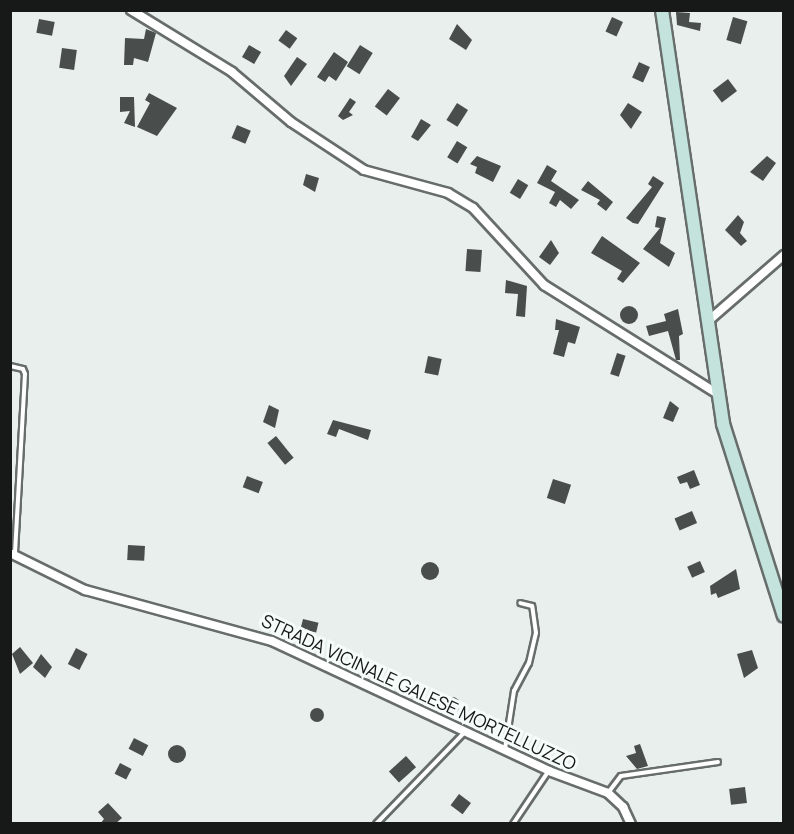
<!DOCTYPE html>
<html>
<head>
<meta charset="utf-8">
<style>
  body { margin:0 }
  #map { position:relative; width:794px; height:834px; overflow:hidden; background:#e8efed; font-family:Manrope,sans-serif }
  div>[style] { position:absolute }
  .building>* { inset:0; background:#494e4d; transform-origin:0 0 }
  .round { border-radius:50% }
  .roads { filter:drop-shadow(2px 0 #676d6b) drop-shadow(-2px 0 #676d6b) drop-shadow(0 2px #676d6b) drop-shadow(0 -2px #676d6b) }
  .lane>* { height:4px; margin:-2px; padding:0 2px; transform-origin:2px; border-radius:2px; background:#fff }
  .street>* { height:8px; margin:-4px; padding:0 4px; transform-origin:4px; border-radius:4px; background:#fff }
  .secondary>* { height:12px; margin:-6px; padding:0 6px; transform-origin:6px; border-radius:6px; background:#c3e3dc }
  span { translate:-50% -50%; white-space:nowrap; text-align:center; line-height:1.15; -webkit-text-stroke:6px #f5fcfa; paint-order:stroke }
  .street-label { font-size:18px; color:#171919 }
  .frame { position:absolute; inset:0; border:12px solid #171919; pointer-events:none }
</style>
</head>
<body>
<div id="map">
  <div class="building">
    <i style="clip-path:polygon(676px 12px,690px 13px,689px 22px,701px 23px,700px 31px,677px 25px)"></i>
    <i style="left:612px;top:17px;width:12px;height:16px;rotate:24deg"></i>
    <i style="left:733px;top:17px;width:15px;height:24px;rotate:16deg"></i>
    <i style="left:39px;top:19px;width:16px;height:14px;rotate:11deg"></i>
    <i style="clip-path:polygon(457px 24px,472px 40px,466px 50px,449px 39px)"></i>
    <i style="clip-path:polygon(146px 29px,156px 33px,148px 62px,134px 58px,133px 65px,124px 65px,125px 38px,144px 39px)"></i>
    <i style="left:286px;top:30px;width:14px;height:13px;rotate:36deg"></i>
    <i style="left:249px;top:45px;width:14px;height:14px;rotate:30deg"></i>
    <i style="left:360px;top:45px;width:15px;height:25px;rotate:32deg"></i>
    <i style="left:62px;top:48px;width:15px;height:20px;rotate:8deg"></i>
    <i style="clip-path:polygon(334px 52px,348px 62px,336px 81px,329px 76px,325px 82px,317px 77px)"></i>
    <i style="clip-path:polygon(297px 57px,307px 64px,291px 86px,284px 76px)"></i>
    <i style="left:639px;top:62px;width:12px;height:17px;rotate:24deg"></i>
    <i style="left:728px;top:79px;width:15px;height:19px;rotate:53deg"></i>
    <i style="left:388px;top:89px;width:15px;height:22px;rotate:37deg"></i>
    <i style="clip-path:polygon(149px 93px,177px 108px,157px 136px,137px 127px,150px 103px,145px 100px)"></i>
    <i style="clip-path:polygon(120px 97px,134px 97px,135px 127px,124px 123px,130px 111px,120px 112px)"></i>
    <i style="clip-path:polygon(350px 98px,356px 102px,349px 112px,353px 115px,343px 120px,338px 116px)"></i>
    <i style="left:457px;top:103px;width:13px;height:20px;rotate:32deg"></i>
    <i style="clip-path:polygon(628px 103px,642px 112px,631px 129px,620px 115px)"></i>
    <i style="clip-path:polygon(421px 119px,431px 125px,418px 141px,411px 137px)"></i>
    <i style="left:237px;top:125px;width:15px;height:14px;rotate:23deg"></i>
    <i style="left:457px;top:141px;width:12px;height:19px;rotate:31deg"></i>
    <i style="clip-path:polygon(477px 156px,501px 166px,493px 182px,475px 173px,477px 167px,470px 164px)"></i>
    <i style="clip-path:polygon(767px 156px,776px 163px,763px 181px,750px 172px)"></i>
    <i style="clip-path:polygon(547px 165px,557px 171px,551px 181px,579px 200px,571px 209px,560px 200px,556px 207px,549px 203px,555px 192px,537px 183px)"></i>
    <i style="clip-path:polygon(306px 174px,319px 178px,315px 192px,303px 185px)"></i>
    <i style="clip-path:polygon(653px 176px,664px 183px,638px 224px,633px 223px,626px 218px,652px 187px,648px 184px)"></i>
    <i style="left:518px;top:179px;width:12px;height:16px;rotate:31deg"></i>
    <i style="clip-path:polygon(588px 181px,613px 202px,606px 211px,597px 204px,600px 200px,581px 190px)"></i>
    <i style="clip-path:polygon(738px 215px,744px 222px,740px 233px,747px 241px,741px 246px,725px 230px)"></i>
    <i style="clip-path:polygon(657px 216px,666px 218px,660px 243px,675px 253px,669px 267px,643px 249px,660px 228px,655px 227px)"></i>
    <i style="clip-path:polygon(602px 236px,640px 263px,623px 283px,617px 279px,622px 271px,591px 253px)"></i>
    <i style="clip-path:polygon(551px 240px,559px 253px,550px 265px,539px 257px)"></i>
    <i style="left:467px;top:249px;width:15px;height:22px;rotate:4deg"></i>
    <i style="clip-path:polygon(506px 280px,527px 286px,525px 317px,516px 316px,518px 294px,505px 293px)"></i>
    <i class="round" style="left:620px;top:306px;width:18px;height:18px"></i>
    <i style="clip-path:polygon(678px 309px,683px 334px,679px 336px,680px 360px,676px 360px,668px 331px,649px 336px,646px 326px,666px 321px,664px 314px)"></i>
    <i style="clip-path:polygon(556px 319px,580px 327px,575px 344px,568px 342px,564px 357px,553px 354px,559px 330px,555px 330px)"></i>
    <i style="left:617px;top:353px;width:9px;height:22px;rotate:18deg"></i>
    <i style="left:428px;top:356px;width:14px;height:17px;rotate:12deg"></i>
    <i style="clip-path:polygon(670px 401px,679px 408px,673px 422px,663px 418px)"></i>
    <i style="clip-path:polygon(269px 405px,279px 410px,275px 428px,263px 422px)"></i>
    <i style="clip-path:polygon(333px 420px,371px 430px,368px 440px,339px 429px,336px 437px,327px 434px)"></i>
    <i style="left:276px;top:436px;width:28px;height:11px;rotate:51deg"></i>
    <i style="clip-path:polygon(694px 470px,700px 485px,690px 489px,687px 482px,680px 484px,677px 477px)"></i>
    <i style="left:247px;top:476px;width:17px;height:12px;rotate:21deg"></i>
    <i style="left:553px;top:479px;width:19px;height:20px;rotate:18deg"></i>
    <i style="left:692px;top:511px;width:13px;height:19px;rotate:67deg"></i>
    <i style="left:128px;top:545px;width:17px;height:15px;rotate:3deg"></i>
    <i style="left:700px;top:561px;width:12px;height:14px;rotate:66deg"></i>
    <i class="round" style="left:421px;top:562px;width:18px;height:18px"></i>
    <i style="clip-path:polygon(736px 569px,740px 589px,718px 598px,716px 593px,711px 595px,710px 586px)"></i>
    <i style="left:303px;top:619px;width:16px;height:10px;rotate:14deg"></i>
    <i style="clip-path:polygon(20px 647px,33px 663px,20px 674px,12px 654px)"></i>
    <i style="left:76px;top:648px;width:13px;height:18px;rotate:27deg"></i>
    <i style="clip-path:polygon(752px 650px,758px 668px,744px 678px,737px 654px)"></i>
    <i style="clip-path:polygon(41px 654px,52px 667px,45px 678px,33px 667px)"></i>
    <i class="round" style="left:444px;top:697px;width:16px;height:16px"></i>
    <i class="round" style="left:310px;top:708px;width:14px;height:14px"></i>
    <i style="left:134px;top:738px;width:16px;height:12px;rotate:27deg"></i>
    <i style="clip-path:polygon(640px 744px,648px 766px,637px 769px,626px 756px,636px 753px,634px 746px)"></i>
    <i class="round" style="left:168px;top:745px;width:18px;height:18px"></i>
    <i style="left:406px;top:756px;width:15px;height:23px;rotate:48deg"></i>
    <i style="left:120px;top:763px;width:13px;height:12px;rotate:27deg"></i>
    <i style="left:745px;top:787px;width:16px;height:16px;rotate:83deg"></i>
    <i style="left:459px;top:794px;width:15px;height:14px;rotate:37deg"></i>
    <i style="clip-path:polygon(108px 803px,122px 818px,115px 824px,100px 824px,104px 819px,98px 812px)"></i>
  </div>
  <div class="roads">
    <div class="lane">
      <i style="left:10px;top:366px;width:13px;rotate:13deg"></i>
      <i style="left:23px;top:369px;width:5px;rotate:68deg"></i>
      <i style="left:25px;top:374px;width:180px;rotate:93.2deg"></i>
      <i style="left:505px;top:749px;width:59px;rotate:-81.2deg"></i>
      <i style="left:514px;top:691px;width:32px;rotate:-62deg"></i>
      <i style="left:529px;top:663px;width:31px;rotate:-77deg"></i>
      <i style="left:536px;top:633px;width:27px;rotate:-98deg"></i>
      <i style="left:532px;top:606px;width:12px;rotate:-166deg"></i>
      <i style="left:608px;top:793px;width:21px;rotate:-53deg"></i>
      <i style="left:621px;top:776px;width:98px;rotate:-8.2deg"></i>
      <i style="left:376px;top:824px;width:127px;rotate:-46deg"></i>
      <i style="left:513px;top:824px;width:63px;rotate:-56.1deg"></i>
    </div>
    <div class="street">
      <i style="left:131px;top:10px;width:119px;rotate:31.5deg"></i>
      <i style="left:232px;top:72px;width:77px;rotate:40.3deg"></i>
      <i style="left:291px;top:122px;width:87px;rotate:33.3deg"></i>
      <i style="left:364px;top:170px;width:87px;rotate:15.3deg"></i>
      <i style="left:448px;top:193px;width:29px;rotate:31deg"></i>
      <i style="left:473px;top:208px;width:105px;rotate:47.3deg"></i>
      <i style="left:544px;top:285px;width:205px;rotate:32.1deg"></i>
      <i style="left:707px;top:322px;width:102px;rotate:-41deg"></i>
      <i style="left:10px;top:553px;width:84px;rotate:26.3deg"></i>
      <i style="left:85px;top:590px;width:194px;rotate:15.3deg"></i>
      <i style="left:272px;top:641px;width:306px;rotate:25.1deg"></i>
      <i style="left:549px;top:771px;width:63px;rotate:20.4deg"></i>
      <i style="left:608px;top:793px;width:21px;rotate:43deg"></i>
      <i style="left:623px;top:807px;width:19px;rotate:65deg"></i>
    </div>
    <div class="secondary">
      <i style="left:662px;top:10px;width:418px;rotate:81.6deg"></i>
      <i style="left:723px;top:424px;width:201px;rotate:72.4deg"></i>
    </div>
  </div>
  <div class="street-label">
    <span style="left:419px;top:692px;rotate:25deg">STRADA VICINALE GALESE MORTELLUZZO</span>
  </div>
  <div class="frame"></div>
</div>
</body>
</html>
